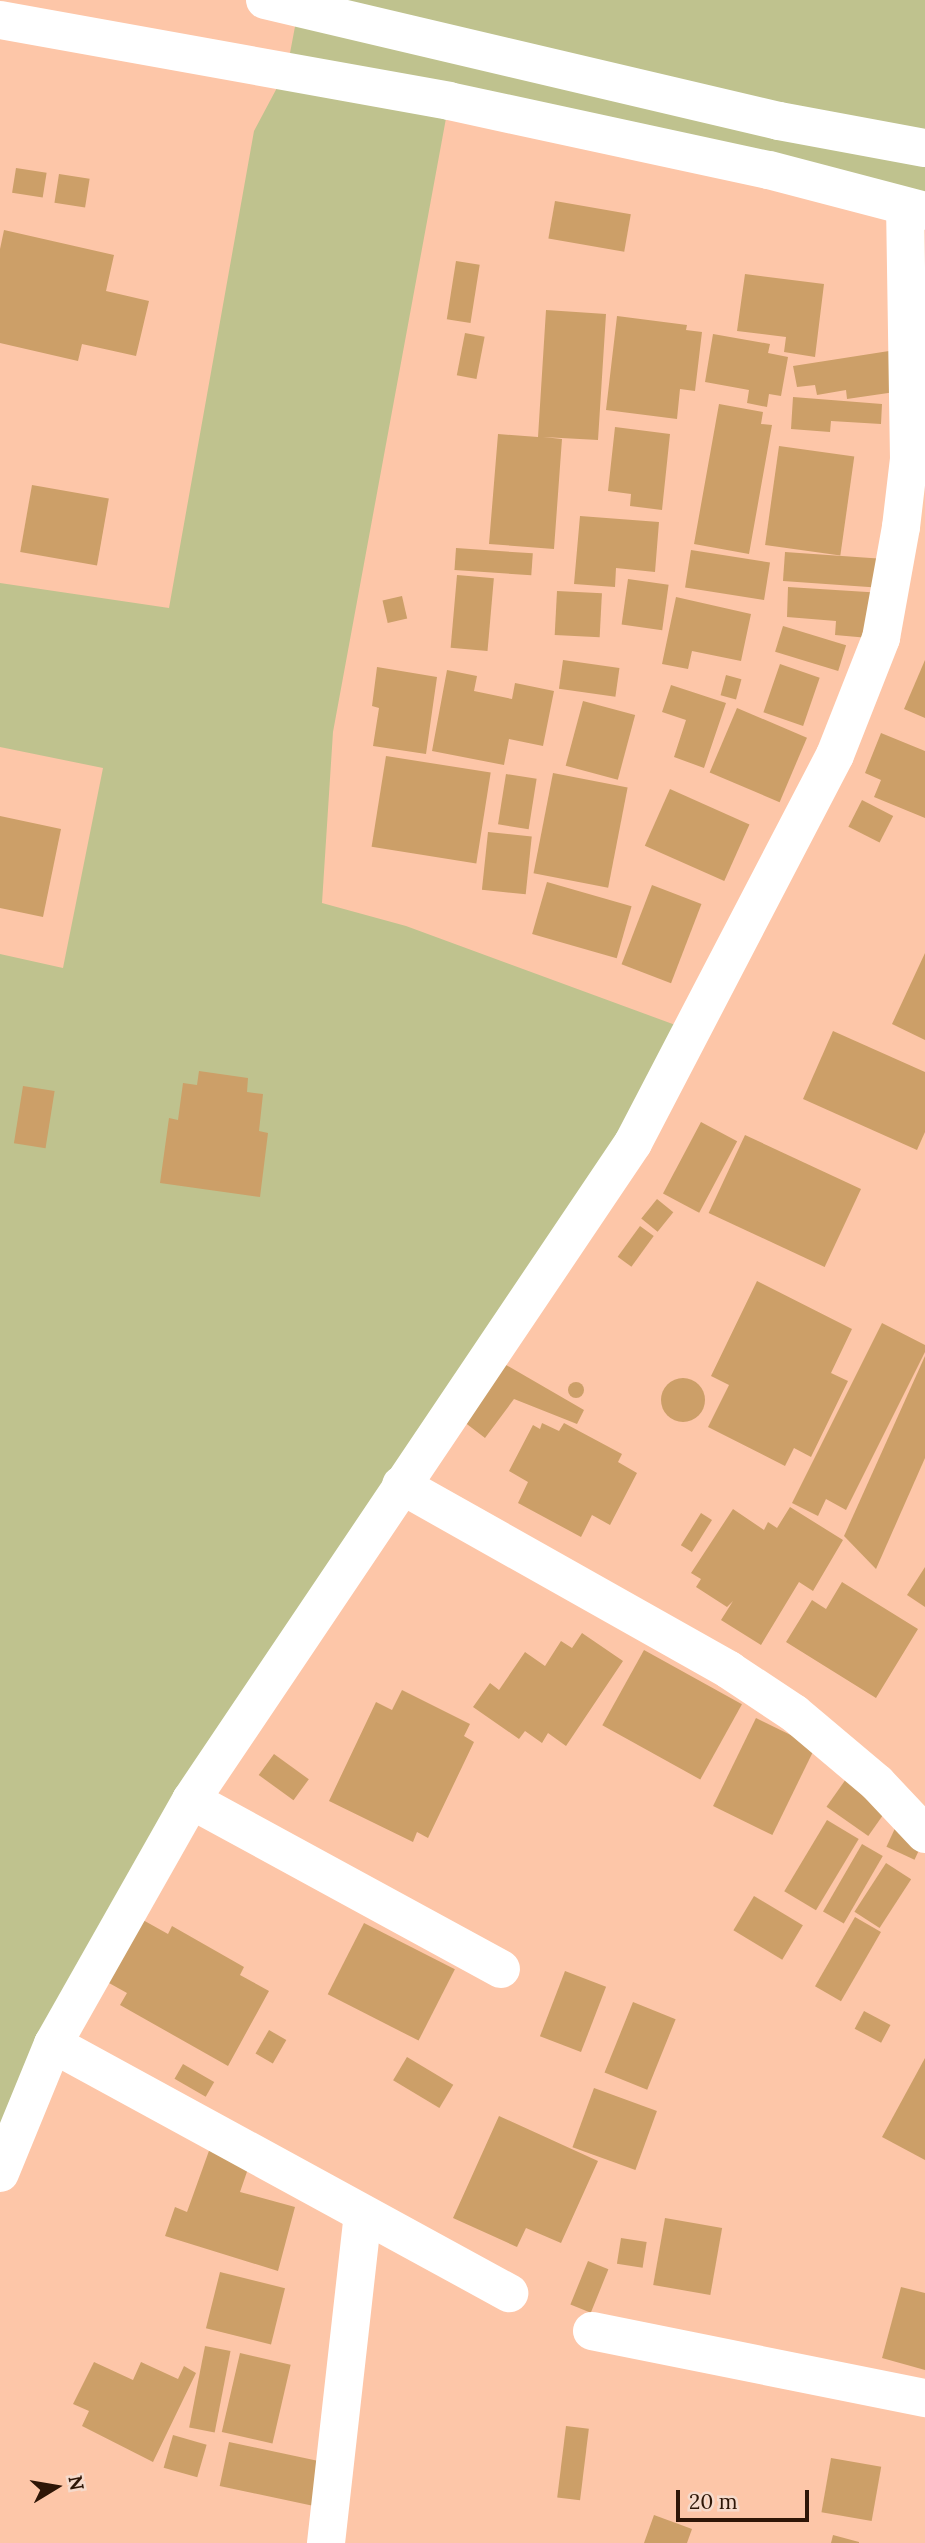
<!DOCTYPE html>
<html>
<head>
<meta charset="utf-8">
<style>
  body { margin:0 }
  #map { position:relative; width:925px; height:2543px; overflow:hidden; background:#fdc6a8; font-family:Lora,serif }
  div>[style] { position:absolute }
  .green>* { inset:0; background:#bfc28e }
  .building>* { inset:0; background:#cc9f68; transform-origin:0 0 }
  .round { border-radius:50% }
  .minor>* { height:38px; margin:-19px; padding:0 19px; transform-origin:19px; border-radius:19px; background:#fff }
  .major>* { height:38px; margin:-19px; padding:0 19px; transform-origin:19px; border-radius:19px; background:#fff }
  span { translate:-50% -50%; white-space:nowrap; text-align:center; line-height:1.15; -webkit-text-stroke:7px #f6dacb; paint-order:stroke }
  .north { position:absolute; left:21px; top:2452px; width:70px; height:70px; -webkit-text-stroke:5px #f6dacb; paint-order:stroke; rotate:79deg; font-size:19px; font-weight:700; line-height:28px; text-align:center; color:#2e1607 }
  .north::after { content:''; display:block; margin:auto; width:24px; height:32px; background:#2e1607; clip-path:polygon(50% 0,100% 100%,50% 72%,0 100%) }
  .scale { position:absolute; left:676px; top:2490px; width:133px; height:32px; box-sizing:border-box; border:4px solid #2e1607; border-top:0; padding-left:9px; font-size:21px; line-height:24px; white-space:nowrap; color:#2e1607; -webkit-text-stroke:5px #f6dacb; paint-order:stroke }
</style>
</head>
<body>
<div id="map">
  <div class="green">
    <i style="clip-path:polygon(300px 0,925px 0,925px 211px,449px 102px,333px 732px,322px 903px,406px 926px,689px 1030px,191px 1800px,0 2173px,0 954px,63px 968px,103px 768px,0 747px,0 583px,169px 608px,254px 131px,287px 69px)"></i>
  </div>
  <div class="building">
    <i style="left:16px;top:168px;width:31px;height:25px;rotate:9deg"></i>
    <i style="left:59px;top:174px;width:31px;height:29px;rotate:9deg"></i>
    <i style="left:555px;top:201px;width:77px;height:38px;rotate:10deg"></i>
    <i style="clip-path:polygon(4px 230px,114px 255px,106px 291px,149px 301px,136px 356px,82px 344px,78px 361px,0 343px,0 249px)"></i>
    <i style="left:456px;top:261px;width:24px;height:59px;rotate:9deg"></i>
    <i style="clip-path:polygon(745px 274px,824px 284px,815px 357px,784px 352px,786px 337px,737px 331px)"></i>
    <i style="clip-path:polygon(546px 310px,606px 314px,598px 440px,543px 437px,562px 439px,554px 549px,489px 544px,498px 434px,538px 437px)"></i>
    <i style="clip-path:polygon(617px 316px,687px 325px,686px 330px,702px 332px,695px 391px,680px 389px,677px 419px,606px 410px)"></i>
    <i style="left:465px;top:333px;width:20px;height:43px;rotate:11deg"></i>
    <i style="clip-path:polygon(713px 334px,770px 344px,768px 353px,788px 357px,781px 396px,769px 394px,767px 407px,747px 403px,749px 390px,705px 382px)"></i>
    <i style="clip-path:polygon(889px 351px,895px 392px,847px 399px,846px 390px,817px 395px,815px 385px,797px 387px,793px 366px)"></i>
    <i style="clip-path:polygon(793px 397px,882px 404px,881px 424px,831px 421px,830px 432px,791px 429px)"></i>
    <i style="clip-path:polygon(719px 404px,763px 412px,761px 424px,772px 425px,749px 554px,694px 544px)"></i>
    <i style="clip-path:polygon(615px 427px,670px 434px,662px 510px,630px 506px,631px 494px,608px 491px)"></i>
    <i style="left:779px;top:446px;width:76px;height:100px;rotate:8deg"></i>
    <i style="left:32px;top:485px;width:78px;height:68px;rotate:10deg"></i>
    <i style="clip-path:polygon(580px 516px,659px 522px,655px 572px,616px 568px,615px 587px,574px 584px)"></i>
    <i style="left:456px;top:548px;width:77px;height:22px;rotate:4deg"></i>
    <i style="left:691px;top:550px;width:80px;height:38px;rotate:9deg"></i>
    <i style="left:785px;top:552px;width:93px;height:29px;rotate:4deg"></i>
    <i style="left:457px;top:575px;width:37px;height:73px;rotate:5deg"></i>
    <i style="left:628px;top:579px;width:41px;height:46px;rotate:8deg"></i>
    <i style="clip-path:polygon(788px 587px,883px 593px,880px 639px,835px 635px,836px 621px,787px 617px)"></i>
    <i style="left:557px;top:591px;width:45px;height:44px;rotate:3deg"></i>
    <i style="left:402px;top:596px;width:23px;height:20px;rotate:77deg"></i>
    <i style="clip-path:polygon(676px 597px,751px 614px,741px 661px,692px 651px,688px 669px,662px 664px)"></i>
    <i style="left:783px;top:626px;width:66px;height:27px;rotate:17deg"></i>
    <i style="left:563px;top:660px;width:57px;height:29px;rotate:8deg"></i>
    <i style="clip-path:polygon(925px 660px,925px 718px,904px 709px)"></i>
    <i style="left:780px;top:664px;width:42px;height:51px;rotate:19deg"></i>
    <i style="clip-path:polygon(377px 667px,437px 677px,426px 754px,373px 746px,379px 708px,372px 706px)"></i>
    <i style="clip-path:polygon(447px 670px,477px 676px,474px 691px,512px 699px,515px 683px,554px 691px,543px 746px,509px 739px,504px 765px,432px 751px)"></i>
    <i style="left:726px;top:675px;width:16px;height:21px;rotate:15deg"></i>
    <i style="clip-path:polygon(671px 685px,726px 703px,704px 768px,674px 757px,686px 720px,662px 712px)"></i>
    <i style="left:583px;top:701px;width:54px;height:67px;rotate:15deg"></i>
    <i style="left:737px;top:708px;width:76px;height:70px;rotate:23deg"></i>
    <i style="clip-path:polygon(881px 733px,925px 751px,925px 818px,874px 797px,881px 780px,865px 773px)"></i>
    <i style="left:386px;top:756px;width:106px;height:92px;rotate:9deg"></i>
    <i style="left:553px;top:773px;width:76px;height:102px;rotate:11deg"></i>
    <i style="left:506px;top:774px;width:31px;height:51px;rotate:9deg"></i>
    <i style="left:670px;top:789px;width:87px;height:62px;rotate:24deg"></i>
    <i style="left:862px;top:800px;width:35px;height:30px;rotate:27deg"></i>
    <i style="clip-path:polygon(0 816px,61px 829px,43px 917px,0 908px)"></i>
    <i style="left:488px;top:832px;width:44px;height:58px;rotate:6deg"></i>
    <i style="left:547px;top:882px;width:88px;height:54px;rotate:16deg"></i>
    <i style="left:652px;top:885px;width:53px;height:85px;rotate:21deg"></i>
    <i style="clip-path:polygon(925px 953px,925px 1040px,892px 1024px)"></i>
    <i style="clip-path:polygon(833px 1031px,925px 1072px,925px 1132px,917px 1150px,803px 1099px)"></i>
    <i style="clip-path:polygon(199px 1071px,248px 1078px,247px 1092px,263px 1094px,259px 1131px,268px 1133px,260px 1197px,160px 1183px,169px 1118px,178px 1120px,183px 1083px,197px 1085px)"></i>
    <i style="left:23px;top:1086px;width:32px;height:58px;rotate:9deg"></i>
    <i style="left:701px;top:1122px;width:41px;height:81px;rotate:28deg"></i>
    <i style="left:745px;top:1135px;width:128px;height:86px;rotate:25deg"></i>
    <i style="left:657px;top:1199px;width:21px;height:25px;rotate:39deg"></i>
    <i style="left:640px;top:1226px;width:17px;height:38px;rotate:36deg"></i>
    <i style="clip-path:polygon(757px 1281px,852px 1329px,831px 1373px,848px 1381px,811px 1457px,794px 1448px,785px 1466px,708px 1427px,729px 1385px,711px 1376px)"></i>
    <i style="clip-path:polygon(882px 1323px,925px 1345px,925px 1352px,846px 1510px,826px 1499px,818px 1516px,792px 1503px)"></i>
    <i style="clip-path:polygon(925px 1356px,925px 1458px,876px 1569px,844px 1536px)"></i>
    <i style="clip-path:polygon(501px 1362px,584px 1410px,577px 1424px,514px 1399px,485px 1438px,459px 1418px)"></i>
    <i class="round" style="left:661px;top:1378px;width:44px;height:44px"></i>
    <i class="round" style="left:568px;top:1382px;width:16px;height:16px"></i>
    <i style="clip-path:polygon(542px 1423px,559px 1431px,564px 1423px,622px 1454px,618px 1462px,637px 1473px,610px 1525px,592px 1515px,581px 1537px,518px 1503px,528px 1482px,509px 1471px,533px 1425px,540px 1429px)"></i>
    <i style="clip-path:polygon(790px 1507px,843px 1540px,813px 1591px,799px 1582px,761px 1645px,721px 1620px,733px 1601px,727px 1607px,696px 1587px,701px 1579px,691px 1573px,733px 1509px,764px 1530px,768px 1522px,777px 1528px)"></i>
    <i style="left:701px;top:1513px;width:13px;height:38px;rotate:32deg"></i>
    <i style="clip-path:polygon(925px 1567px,925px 1607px,907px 1595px)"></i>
    <i style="clip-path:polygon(842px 1582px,918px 1629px,876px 1698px,786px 1642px,812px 1600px,826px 1609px)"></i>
    <i style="clip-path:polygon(582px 1633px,623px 1661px,566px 1746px,548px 1733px,542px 1743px,525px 1731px,519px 1739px,473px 1707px,490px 1683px,499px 1690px,525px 1652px,545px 1666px,561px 1641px,572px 1648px)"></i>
    <i style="left:644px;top:1650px;width:112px;height:86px;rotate:29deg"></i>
    <i style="clip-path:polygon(402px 1690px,470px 1724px,464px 1736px,474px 1742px,428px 1838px,417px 1832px,413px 1842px,329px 1801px,376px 1702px,392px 1710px)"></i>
    <i style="left:756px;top:1718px;width:66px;height:98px;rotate:26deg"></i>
    <i style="left:274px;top:1754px;width:43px;height:26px;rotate:36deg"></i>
    <i style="left:846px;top:1779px;width:51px;height:34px;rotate:35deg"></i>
    <i style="left:827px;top:1820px;width:37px;height:83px;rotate:31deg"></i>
    <i style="left:897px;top:1824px;width:31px;height:25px;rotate:25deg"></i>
    <i style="left:862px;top:1844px;width:24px;height:78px;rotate:30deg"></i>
    <i style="left:886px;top:1863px;width:30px;height:58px;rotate:33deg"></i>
    <i style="left:754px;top:1896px;width:57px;height:40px;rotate:31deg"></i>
    <i style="clip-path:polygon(134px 1915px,168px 1934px,172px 1926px,244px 1967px,240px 1975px,269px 1991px,228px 2066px,120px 2005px,127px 1993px,100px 1978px)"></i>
    <i style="left:855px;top:1917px;width:30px;height:80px;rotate:30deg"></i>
    <i style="left:364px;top:1923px;width:102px;height:80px;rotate:27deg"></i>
    <i style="left:565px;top:1971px;width:44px;height:70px;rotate:21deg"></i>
    <i style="left:633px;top:2002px;width:46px;height:76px;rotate:22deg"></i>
    <i style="left:864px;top:2011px;width:30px;height:20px;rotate:28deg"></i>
    <i style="left:269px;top:2030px;width:20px;height:27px;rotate:30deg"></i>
    <i style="left:407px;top:2057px;width:54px;height:27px;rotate:31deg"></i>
    <i style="clip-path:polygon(925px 2058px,925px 2160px,882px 2137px)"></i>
    <i style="left:183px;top:2064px;width:36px;height:17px;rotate:30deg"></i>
    <i style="left:594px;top:2088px;width:67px;height:63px;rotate:20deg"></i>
    <i style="clip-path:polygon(499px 2116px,598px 2161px,561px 2243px,526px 2228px,517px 2247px,453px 2218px)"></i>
    <i style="clip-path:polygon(210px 2148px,250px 2163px,240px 2192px,295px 2207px,278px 2271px,165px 2236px,175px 2207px,187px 2212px)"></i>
    <i style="left:665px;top:2218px;width:58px;height:68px;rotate:10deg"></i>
    <i style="left:621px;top:2238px;width:26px;height:26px;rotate:9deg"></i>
    <i style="left:588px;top:2261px;width:22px;height:47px;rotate:22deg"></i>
    <i style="left:220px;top:2272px;width:67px;height:58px;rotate:14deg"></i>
    <i style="clip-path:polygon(901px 2287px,925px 2293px,925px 2370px,882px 2358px)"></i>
    <i style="left:205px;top:2346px;width:26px;height:83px;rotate:11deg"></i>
    <i style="left:240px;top:2353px;width:52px;height:81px;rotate:13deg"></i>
    <i style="clip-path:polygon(94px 2362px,133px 2380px,141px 2362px,178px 2379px,184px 2366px,196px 2373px,153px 2462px,82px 2426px,89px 2411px,73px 2404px)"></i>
    <i style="left:566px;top:2426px;width:23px;height:72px;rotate:7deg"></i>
    <i style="left:173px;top:2435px;width:35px;height:34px;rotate:16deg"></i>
    <i style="left:229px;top:2442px;width:112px;height:45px;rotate:12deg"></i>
    <i style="left:831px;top:2458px;width:51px;height:55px;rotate:10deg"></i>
    <i style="clip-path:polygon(654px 2515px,692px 2529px,687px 2543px,644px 2543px)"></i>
    <i style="clip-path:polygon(833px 2535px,859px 2542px,859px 2543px,831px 2543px)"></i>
  </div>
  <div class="minor">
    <i style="left:401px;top:1485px;width:377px;rotate:29.4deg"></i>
    <i style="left:729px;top:1670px;width:78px;rotate:33.5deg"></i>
    <i style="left:794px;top:1713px;width:109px;rotate:40.1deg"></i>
    <i style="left:877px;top:1783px;width:70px;rotate:46.7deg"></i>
    <i style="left:191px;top:1800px;width:353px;rotate:28.6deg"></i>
    <i style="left:53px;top:2044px;width:520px;rotate:28.64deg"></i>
    <i style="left:0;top:2173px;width:139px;rotate:-67.7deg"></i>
    <i style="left:53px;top:2044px;width:280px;rotate:-60.5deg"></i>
    <i style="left:191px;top:1800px;width:792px;rotate:-56.07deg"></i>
    <i style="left:633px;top:1143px;width:437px;rotate:-62.5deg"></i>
    <i style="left:835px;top:755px;width:126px;rotate:-68.5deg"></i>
    <i style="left:881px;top:638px;width:113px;rotate:-79.8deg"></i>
    <i style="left:901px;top:527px;width:68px;rotate:-83.3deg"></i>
    <i style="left:909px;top:459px;width:252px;rotate:-90.9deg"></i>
    <i style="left:592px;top:2331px;width:340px;rotate:11.4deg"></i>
    <i style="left:326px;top:2543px;width:330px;rotate:-83.6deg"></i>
  </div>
  <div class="major">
    <i style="left:265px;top:0;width:528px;rotate:13.25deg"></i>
    <i style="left:779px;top:121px;width:148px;rotate:10.5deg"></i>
    <i style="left:0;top:20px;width:456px;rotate:10.2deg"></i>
    <i style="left:449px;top:101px;width:327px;rotate:12.2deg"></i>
    <i style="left:769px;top:170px;width:161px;rotate:14.7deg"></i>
  </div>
  <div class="north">N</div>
  <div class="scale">20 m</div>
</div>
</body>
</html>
